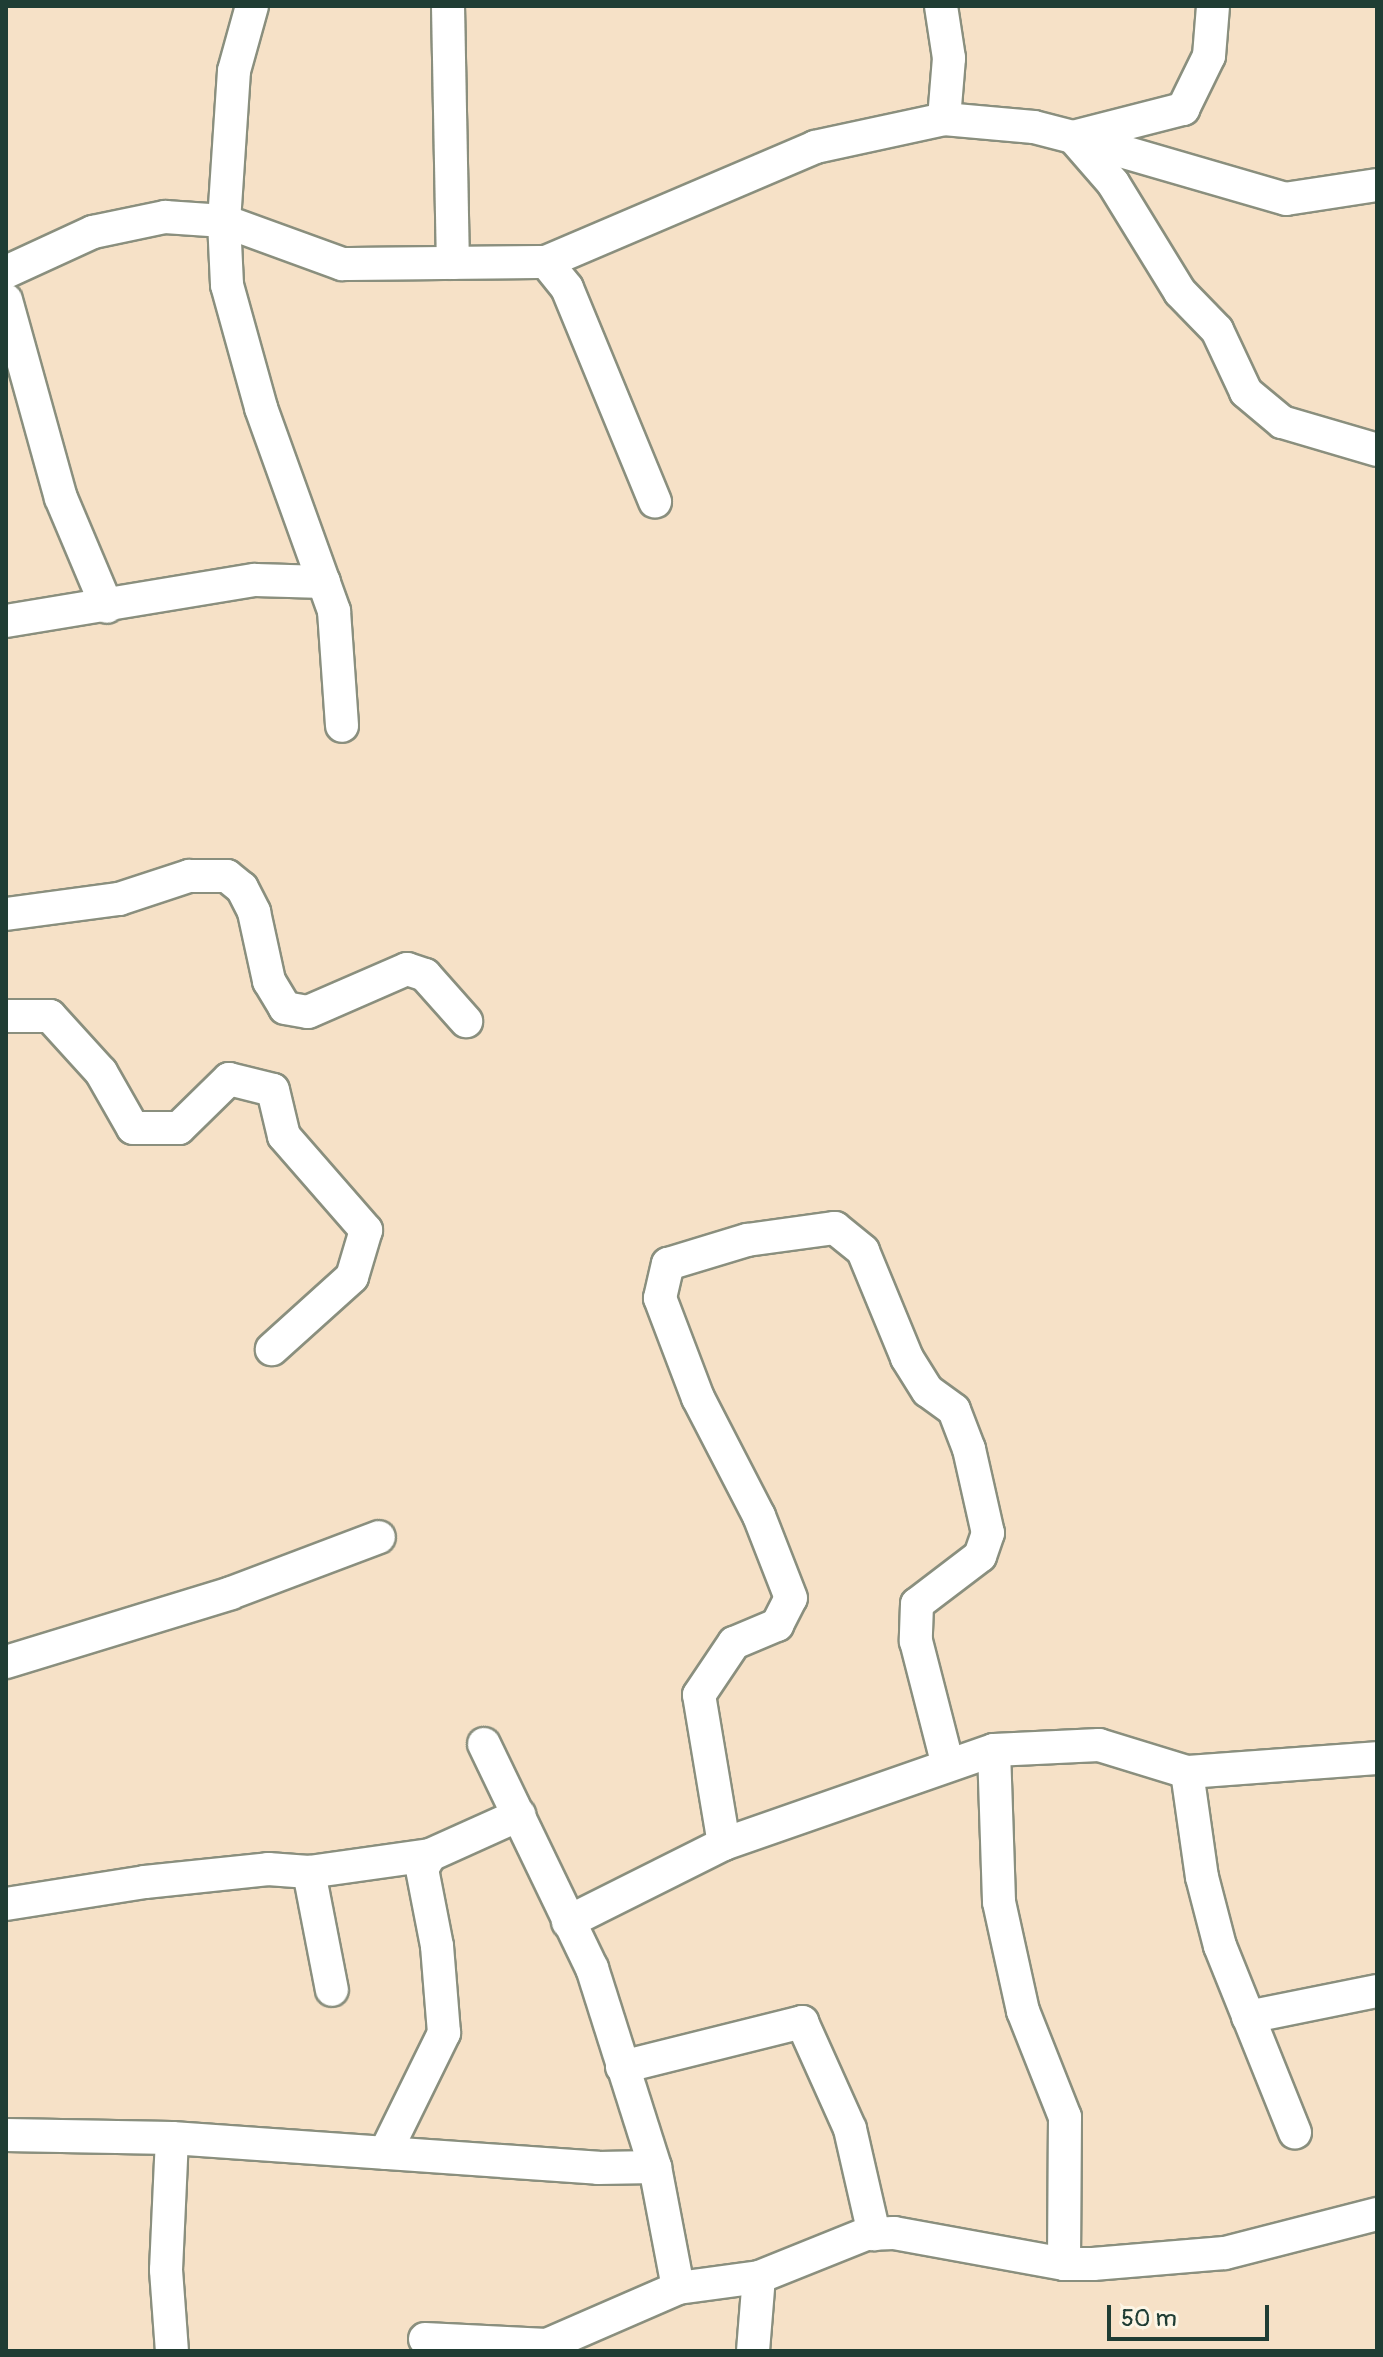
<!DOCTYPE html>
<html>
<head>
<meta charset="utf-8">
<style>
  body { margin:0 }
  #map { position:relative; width:1383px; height:2357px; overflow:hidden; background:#f6e1c7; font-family:Pangolin,sans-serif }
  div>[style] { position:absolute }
  .roads { filter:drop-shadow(2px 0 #8a8f7e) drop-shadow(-2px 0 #8a8f7e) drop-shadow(0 2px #8a8f7e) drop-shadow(0 -2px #8a8f7e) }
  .minor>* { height:32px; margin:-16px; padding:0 16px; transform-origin:16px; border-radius:16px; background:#fff }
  span { translate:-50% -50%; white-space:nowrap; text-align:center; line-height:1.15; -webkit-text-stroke:7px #fcf5e5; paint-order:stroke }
  .frame { position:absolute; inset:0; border:8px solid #1f3d34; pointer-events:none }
  .scale { position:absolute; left:1107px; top:2305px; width:162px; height:36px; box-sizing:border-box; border:4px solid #1f3d34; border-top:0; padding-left:10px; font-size:24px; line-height:28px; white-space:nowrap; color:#1f3d34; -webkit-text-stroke:6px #fcf5e5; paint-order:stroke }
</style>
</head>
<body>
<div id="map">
  <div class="roads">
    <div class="minor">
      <i style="left:252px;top:6px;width:67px;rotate:105.5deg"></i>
      <i style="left:234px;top:71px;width:150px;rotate:93.8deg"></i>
      <i style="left:224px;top:221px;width:64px;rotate:87.3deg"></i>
      <i style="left:227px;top:285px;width:128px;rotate:74.5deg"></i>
      <i style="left:261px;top:408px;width:216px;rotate:70.2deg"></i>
      <i style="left:334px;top:611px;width:115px;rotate:86deg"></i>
      <i style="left:448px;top:6px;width:257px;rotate:88.9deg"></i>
      <i style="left:941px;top:6px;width:53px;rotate:81.3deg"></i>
      <i style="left:949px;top:58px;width:61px;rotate:94.7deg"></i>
      <i style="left:1377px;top:185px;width:92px;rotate:171.3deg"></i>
      <i style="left:1286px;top:199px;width:222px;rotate:-163.8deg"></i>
      <i style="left:1073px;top:137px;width:61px;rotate:49deg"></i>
      <i style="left:1113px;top:183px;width:128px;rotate:58.4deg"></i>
      <i style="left:1180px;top:292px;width:53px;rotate:45.8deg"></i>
      <i style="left:1217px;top:330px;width:68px;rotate:64.9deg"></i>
      <i style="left:1246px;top:392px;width:47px;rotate:39.8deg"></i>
      <i style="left:1282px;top:422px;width:99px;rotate:16.4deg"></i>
      <i style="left:546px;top:262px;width:33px;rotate:51deg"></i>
      <i style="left:567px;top:288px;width:231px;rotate:67.6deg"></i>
      <i style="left:6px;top:272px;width:96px;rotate:-24.7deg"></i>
      <i style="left:93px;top:232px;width:74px;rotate:-11.8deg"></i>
      <i style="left:165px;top:217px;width:59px;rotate:3.9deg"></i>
      <i style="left:224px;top:221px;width:126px;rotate:20deg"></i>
      <i style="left:342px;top:264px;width:204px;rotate:-0.6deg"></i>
      <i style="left:546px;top:262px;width:293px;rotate:-23.1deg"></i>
      <i style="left:815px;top:147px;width:132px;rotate:-12.2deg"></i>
      <i style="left:944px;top:119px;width:90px;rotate:5.1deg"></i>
      <i style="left:1034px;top:127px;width:40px;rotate:14.4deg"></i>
      <i style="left:1073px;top:137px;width:114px;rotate:-14.3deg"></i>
      <i style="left:1183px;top:109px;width:59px;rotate:-63.9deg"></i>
      <i style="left:1209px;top:56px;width:50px;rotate:-85.4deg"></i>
      <i style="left:6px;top:300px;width:205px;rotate:74.5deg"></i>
      <i style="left:61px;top:498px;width:118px;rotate:67.1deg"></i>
      <i style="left:6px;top:621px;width:252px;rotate:-9.4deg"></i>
      <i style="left:255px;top:580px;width:69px;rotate:1.7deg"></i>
      <i style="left:6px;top:914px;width:114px;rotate:-7.6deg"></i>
      <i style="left:119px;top:899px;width:74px;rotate:-18.2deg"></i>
      <i style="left:189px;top:876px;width:38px"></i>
      <i style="left:227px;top:876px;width:19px;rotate:39deg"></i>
      <i style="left:242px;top:888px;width:27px;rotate:63deg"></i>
      <i style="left:254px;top:912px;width:71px;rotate:77.7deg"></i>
      <i style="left:269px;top:981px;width:31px;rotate:59deg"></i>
      <i style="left:285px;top:1008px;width:23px;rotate:10deg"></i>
      <i style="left:308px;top:1012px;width:108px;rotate:-23.5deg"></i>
      <i style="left:407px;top:969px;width:19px;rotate:18deg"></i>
      <i style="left:425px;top:975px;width:62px;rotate:48.3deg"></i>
      <i style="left:6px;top:1016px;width:44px"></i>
      <i style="left:50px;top:1016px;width:76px;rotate:47.7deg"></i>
      <i style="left:101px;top:1072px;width:64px;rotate:60.3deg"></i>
      <i style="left:133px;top:1128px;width:46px"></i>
      <i style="left:179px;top:1128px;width:70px;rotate:-44.4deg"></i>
      <i style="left:229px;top:1079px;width:45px;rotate:14deg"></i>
      <i style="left:273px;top:1090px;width:47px;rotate:76.6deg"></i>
      <i style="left:284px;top:1136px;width:125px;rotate:48.9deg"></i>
      <i style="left:366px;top:1230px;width:49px;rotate:106.6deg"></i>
      <i style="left:352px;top:1277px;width:108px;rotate:138deg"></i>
      <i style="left:6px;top:1662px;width:235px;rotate:-17deg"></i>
      <i style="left:231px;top:1593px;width:158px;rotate:-20.7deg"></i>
      <i style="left:484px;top:1744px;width:249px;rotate:64.3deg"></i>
      <i style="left:592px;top:1968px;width:209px;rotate:72.4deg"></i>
      <i style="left:655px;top:2167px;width:123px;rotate:79.2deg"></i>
      <i style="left:678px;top:2288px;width:82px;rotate:-7.7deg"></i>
      <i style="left:994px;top:1750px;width:152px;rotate:88.1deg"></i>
      <i style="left:999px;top:1902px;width:112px;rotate:77.6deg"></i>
      <i style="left:1023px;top:2011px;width:114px;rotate:68.4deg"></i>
      <i style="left:1065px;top:2117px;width:147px;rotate:90.4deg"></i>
      <i style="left:1187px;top:1772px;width:106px;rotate:81.9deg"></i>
      <i style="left:1202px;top:1877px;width:71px;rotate:75.4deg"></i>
      <i style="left:1220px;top:1946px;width:201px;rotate:68.1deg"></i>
      <i style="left:724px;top:1844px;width:151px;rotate:-99.5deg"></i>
      <i style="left:699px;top:1695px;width:63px;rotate:-56.1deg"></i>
      <i style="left:734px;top:1643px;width:47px;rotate:-22.7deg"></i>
      <i style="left:777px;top:1625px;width:30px;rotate:-63deg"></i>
      <i style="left:791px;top:1598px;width:88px;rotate:-111.3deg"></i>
      <i style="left:759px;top:1516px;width:133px;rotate:-117.3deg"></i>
      <i style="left:698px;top:1398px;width:107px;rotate:-110.8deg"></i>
      <i style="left:660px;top:1298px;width:35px;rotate:-77deg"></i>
      <i style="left:668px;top:1264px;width:83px;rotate:-16.9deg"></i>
      <i style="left:747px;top:1240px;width:89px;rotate:-7.8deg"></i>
      <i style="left:835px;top:1228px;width:36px;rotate:39deg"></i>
      <i style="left:863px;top:1251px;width:116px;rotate:67.6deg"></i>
      <i style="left:907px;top:1358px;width:39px;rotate:58deg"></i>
      <i style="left:928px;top:1391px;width:32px;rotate:36deg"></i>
      <i style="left:954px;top:1410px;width:42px;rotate:69deg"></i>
      <i style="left:969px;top:1449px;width:86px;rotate:77.3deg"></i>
      <i style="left:988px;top:1533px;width:24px;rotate:109deg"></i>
      <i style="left:980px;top:1556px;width:79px;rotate:142.7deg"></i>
      <i style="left:917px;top:1604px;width:37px;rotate:92deg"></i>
      <i style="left:916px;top:1641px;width:125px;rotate:75.6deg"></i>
      <i style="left:309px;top:1872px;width:120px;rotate:79deg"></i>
      <i style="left:6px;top:1904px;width:141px;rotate:-9deg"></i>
      <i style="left:145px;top:1882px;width:124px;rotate:-6deg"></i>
      <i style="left:268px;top:1869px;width:41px;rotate:4.2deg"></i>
      <i style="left:309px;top:1872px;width:122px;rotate:-8deg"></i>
      <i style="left:430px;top:1855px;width:98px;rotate:-24.2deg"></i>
      <i style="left:568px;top:1922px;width:174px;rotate:-26.6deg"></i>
      <i style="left:724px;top:1844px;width:286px;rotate:-19.2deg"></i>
      <i style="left:994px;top:1750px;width:105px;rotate:-2.7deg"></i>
      <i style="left:1099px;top:1745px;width:92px;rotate:17.1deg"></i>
      <i style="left:1187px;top:1772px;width:191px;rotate:-4.2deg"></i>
      <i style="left:1248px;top:2017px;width:132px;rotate:-11.4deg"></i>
      <i style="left:622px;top:2067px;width:186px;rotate:-14deg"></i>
      <i style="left:802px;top:2022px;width:117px;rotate:65.8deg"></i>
      <i style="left:850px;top:2129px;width:108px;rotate:77.1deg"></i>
      <i style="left:6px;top:2135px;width:166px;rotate:1deg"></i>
      <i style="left:172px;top:2138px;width:427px;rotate:4deg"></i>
      <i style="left:598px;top:2168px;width:57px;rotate:-1deg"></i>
      <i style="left:172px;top:2138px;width:132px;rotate:92.6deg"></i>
      <i style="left:166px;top:2270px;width:81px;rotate:85.8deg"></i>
      <i style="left:385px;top:2153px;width:134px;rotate:-63.8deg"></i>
      <i style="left:444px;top:2033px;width:87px;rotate:-94.6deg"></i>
      <i style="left:437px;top:1946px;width:78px;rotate:-101deg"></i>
      <i style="left:422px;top:1869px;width:16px;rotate:-60deg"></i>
      <i style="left:425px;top:2339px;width:122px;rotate:2.8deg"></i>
      <i style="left:547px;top:2345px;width:143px;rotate:-23.5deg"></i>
      <i style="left:753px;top:2351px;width:74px;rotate:-85.4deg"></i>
      <i style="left:759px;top:2277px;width:115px;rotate:-21.9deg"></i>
      <i style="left:866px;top:2234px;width:28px;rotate:-2deg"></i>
      <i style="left:894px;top:2233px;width:173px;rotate:10.3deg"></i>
      <i style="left:1064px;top:2264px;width:29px"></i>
      <i style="left:1093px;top:2264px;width:132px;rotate:-4.8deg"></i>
      <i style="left:1225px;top:2253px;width:157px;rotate:-14.4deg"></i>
    </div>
  </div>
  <div class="frame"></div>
  <div class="scale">50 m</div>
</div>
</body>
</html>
